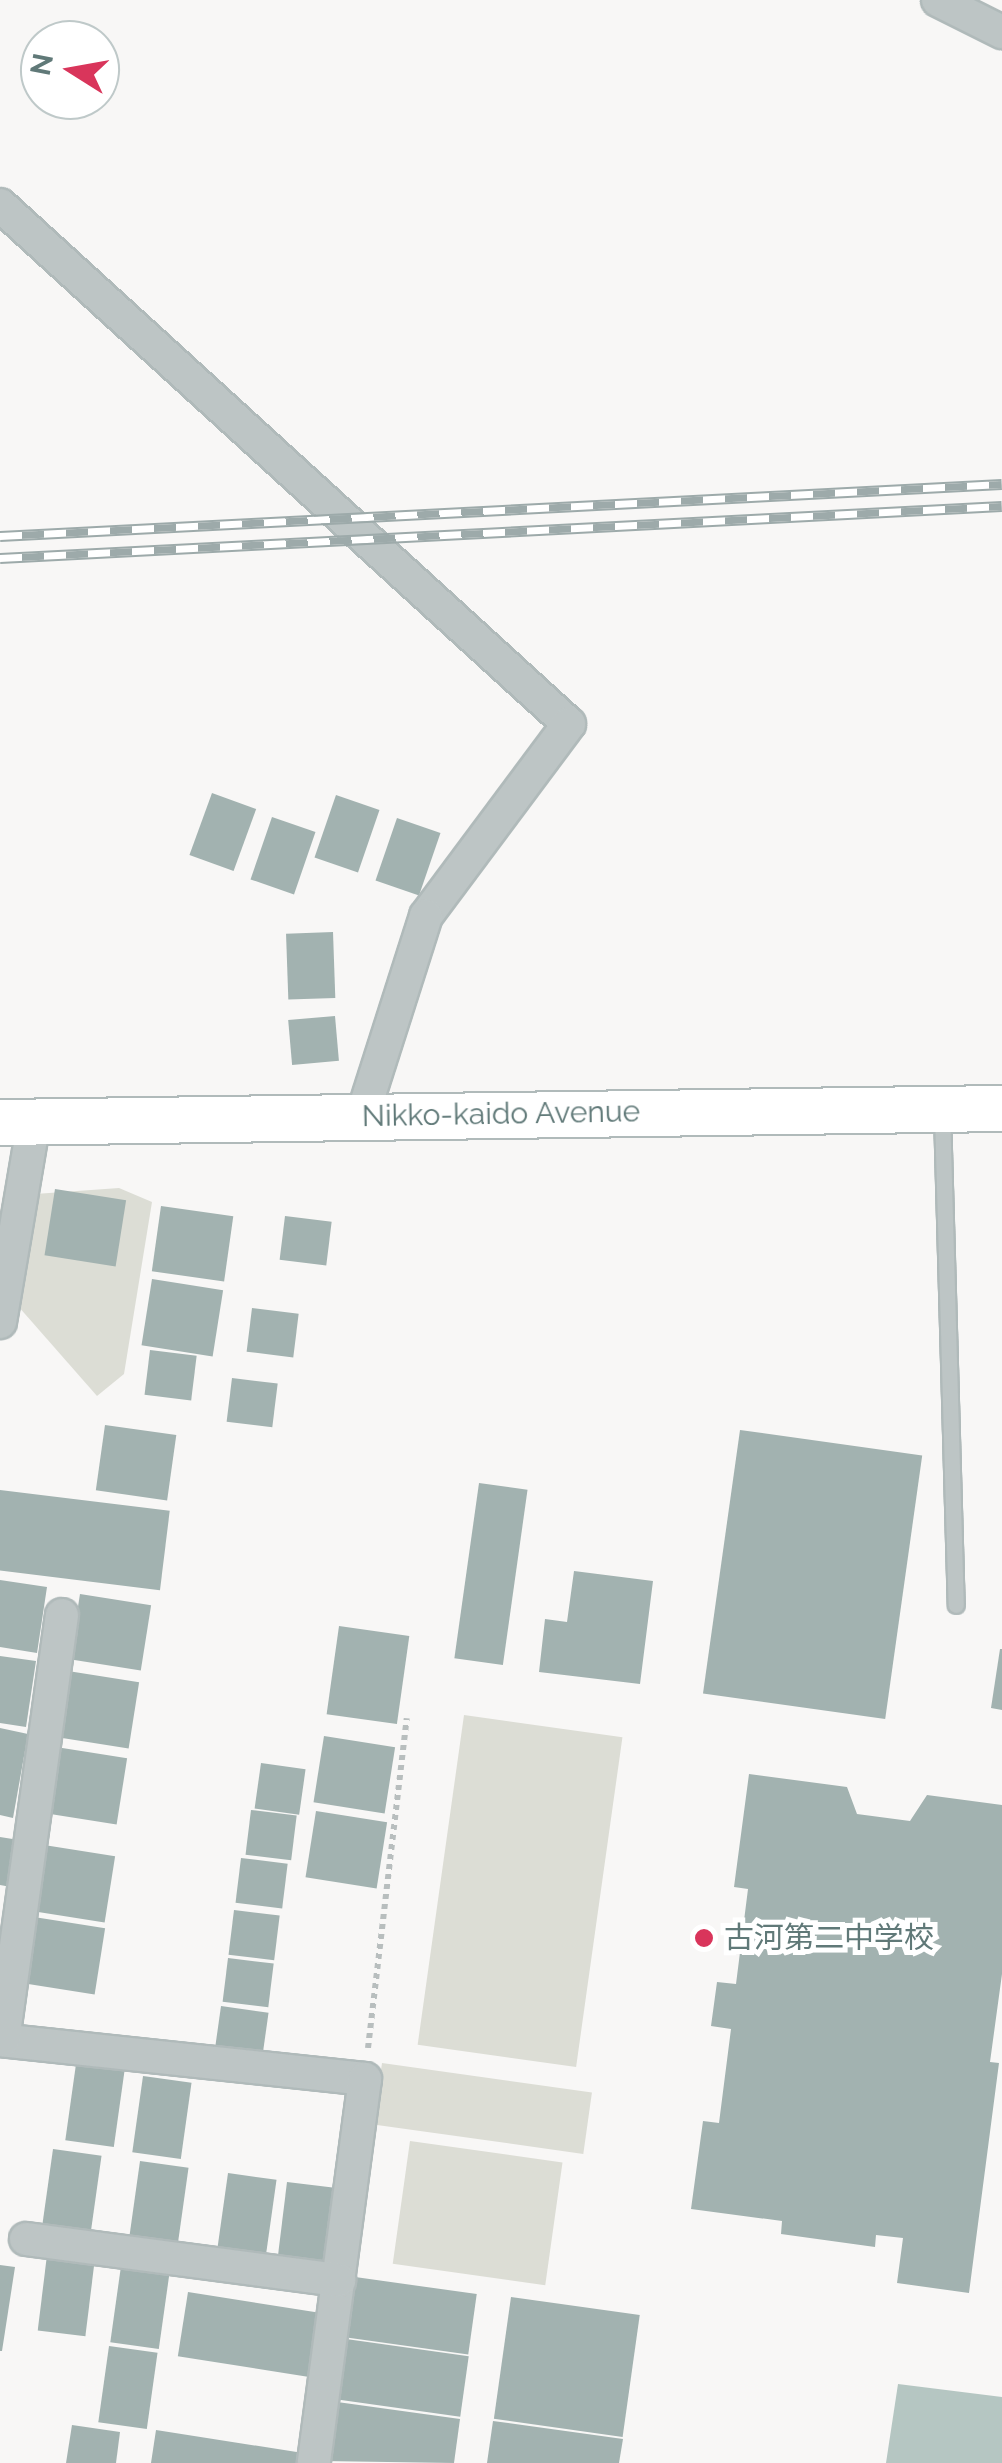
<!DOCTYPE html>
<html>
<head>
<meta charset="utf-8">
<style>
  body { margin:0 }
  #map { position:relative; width:1002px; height:2463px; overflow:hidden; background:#f8f7f6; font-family:Raleway,"Noto Sans JP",sans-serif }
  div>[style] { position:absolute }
  .green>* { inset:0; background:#dcddd5; transform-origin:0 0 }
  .water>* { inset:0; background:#b5c6c2 }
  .building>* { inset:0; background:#a2b2b0; transform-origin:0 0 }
  .path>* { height:6px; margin-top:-3px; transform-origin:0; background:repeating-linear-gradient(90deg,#b8bebe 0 5px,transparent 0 10px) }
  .roads { filter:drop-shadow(2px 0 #b0baba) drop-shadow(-2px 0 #b0baba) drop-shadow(0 2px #b0baba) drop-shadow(0 -2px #b0baba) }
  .lane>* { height:15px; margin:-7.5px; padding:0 7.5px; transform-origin:7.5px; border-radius:7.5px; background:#bdc5c5 }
  .street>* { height:32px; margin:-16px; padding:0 16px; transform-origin:16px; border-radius:16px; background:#bdc5c5 }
  .secondary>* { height:45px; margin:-22.5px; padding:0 22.5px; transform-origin:22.5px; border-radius:22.5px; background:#fff }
  .rail>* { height:11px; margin-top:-5.5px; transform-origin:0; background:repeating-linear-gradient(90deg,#fff 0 22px,#9daaaa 0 44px); box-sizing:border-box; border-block:2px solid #9daaaa }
  .dots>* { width:28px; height:28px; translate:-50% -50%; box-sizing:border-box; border:5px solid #fff; border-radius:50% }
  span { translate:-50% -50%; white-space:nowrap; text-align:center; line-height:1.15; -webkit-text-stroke:10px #fff; paint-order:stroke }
  .street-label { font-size:30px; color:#607978 }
  .poi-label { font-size:30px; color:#607978 }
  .left { translate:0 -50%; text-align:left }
  .north { position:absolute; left:20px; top:20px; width:100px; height:100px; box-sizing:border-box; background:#fff; border:2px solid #bfc9c9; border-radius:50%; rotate:281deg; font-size:28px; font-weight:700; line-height:40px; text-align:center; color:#607978 }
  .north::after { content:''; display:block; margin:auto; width:35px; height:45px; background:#d9355b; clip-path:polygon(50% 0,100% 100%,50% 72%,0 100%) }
</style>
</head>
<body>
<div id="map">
  <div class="green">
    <i style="clip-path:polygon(119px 1188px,152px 1202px,124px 1374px,97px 1396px,18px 1306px,35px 1194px)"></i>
    <i style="left:464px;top:1715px;width:160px;height:333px;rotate:8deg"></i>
    <i style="left:382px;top:2063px;width:212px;height:62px;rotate:8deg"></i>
    <i style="left:410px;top:2141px;width:154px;height:124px;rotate:8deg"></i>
  </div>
  <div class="water">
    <i style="clip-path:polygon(898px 2384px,1002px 2397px,1002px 2463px,886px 2463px)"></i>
  </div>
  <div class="building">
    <i style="left:212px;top:793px;width:47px;height:66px;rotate:20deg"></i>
    <i style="left:336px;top:795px;width:46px;height:66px;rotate:19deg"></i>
    <i style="left:272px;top:817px;width:46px;height:66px;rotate:19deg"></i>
    <i style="left:397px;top:818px;width:46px;height:66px;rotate:19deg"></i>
    <i style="left:333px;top:932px;width:66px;height:47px;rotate:88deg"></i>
    <i style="left:335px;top:1016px;width:45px;height:47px;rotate:85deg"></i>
    <i style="left:55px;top:1189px;width:72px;height:67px;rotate:9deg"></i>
    <i style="left:161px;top:1206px;width:73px;height:66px;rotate:8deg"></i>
    <i style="left:285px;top:1216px;width:47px;height:44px;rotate:7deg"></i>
    <i style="left:152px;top:1279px;width:72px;height:67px;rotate:9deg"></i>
    <i style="left:252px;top:1308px;width:47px;height:44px;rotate:7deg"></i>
    <i style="left:150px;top:1350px;width:47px;height:45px;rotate:7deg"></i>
    <i style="left:232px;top:1378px;width:46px;height:44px;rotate:7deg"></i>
    <i style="left:105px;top:1425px;width:72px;height:66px;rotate:8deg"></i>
    <i style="left:740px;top:1430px;width:184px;height:266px;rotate:8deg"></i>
    <i style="left:479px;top:1483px;width:49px;height:177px;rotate:8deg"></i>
    <i style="left:0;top:1490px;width:171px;height:80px;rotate:7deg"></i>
    <i style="clip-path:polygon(574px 1571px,653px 1581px,640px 1684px,539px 1672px,545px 1619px,567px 1622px)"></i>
    <i style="clip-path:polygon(0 1580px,47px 1587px,37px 1653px,0 1647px)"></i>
    <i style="left:80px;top:1594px;width:72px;height:66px;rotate:9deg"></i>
    <i style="left:339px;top:1626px;width:71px;height:89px;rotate:8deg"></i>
    <i style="clip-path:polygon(1000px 1649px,1002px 1649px,1002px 1710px,991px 1708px)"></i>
    <i style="clip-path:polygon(0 1656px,36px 1661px,26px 1727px,0 1723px)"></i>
    <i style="left:68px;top:1671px;width:72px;height:67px;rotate:9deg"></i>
    <i style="clip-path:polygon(0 1728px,28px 1734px,13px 1818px,0 1815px)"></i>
    <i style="left:324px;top:1736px;width:72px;height:67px;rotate:9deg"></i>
    <i style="left:56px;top:1747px;width:72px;height:67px;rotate:9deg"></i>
    <i style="left:261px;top:1763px;width:45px;height:46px;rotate:8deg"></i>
    <i style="clip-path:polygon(749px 1774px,847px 1787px,857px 1814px,910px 1821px,927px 1795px,1002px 1805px,1002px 1974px,990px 2062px,999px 2063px,969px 2293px,897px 2283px,903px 2238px,876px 2235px,875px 2247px,781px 2234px,782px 2221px,691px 2209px,703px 2121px,719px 2123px,731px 2029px,711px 2026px,717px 1982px,736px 1984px,748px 1889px,734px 1887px)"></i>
    <i style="left:251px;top:1810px;width:46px;height:45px;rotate:7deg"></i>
    <i style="left:316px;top:1811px;width:72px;height:67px;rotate:9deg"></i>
    <i style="clip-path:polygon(0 1837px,19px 1840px,11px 1887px,0 1885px)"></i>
    <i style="left:44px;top:1845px;width:72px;height:67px;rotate:9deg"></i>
    <i style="left:241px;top:1858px;width:47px;height:45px;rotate:7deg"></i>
    <i style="left:234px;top:1910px;width:46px;height:45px;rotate:7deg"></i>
    <i style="left:34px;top:1917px;width:72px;height:67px;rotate:9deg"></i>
    <i style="left:228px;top:1958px;width:46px;height:44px;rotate:7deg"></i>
    <i style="left:221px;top:2006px;width:48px;height:45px;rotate:8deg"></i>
    <i style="left:76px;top:2064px;width:49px;height:77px;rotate:8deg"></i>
    <i style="left:143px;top:2076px;width:49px;height:77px;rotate:8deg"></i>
    <i style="left:53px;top:2149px;width:49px;height:77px;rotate:8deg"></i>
    <i style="left:140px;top:2161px;width:49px;height:77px;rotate:8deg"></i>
    <i style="left:228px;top:2173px;width:49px;height:77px;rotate:8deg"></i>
    <i style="left:287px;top:2182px;width:48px;height:76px;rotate:7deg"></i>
    <i style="left:47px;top:2255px;width:48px;height:76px;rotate:7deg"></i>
    <i style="clip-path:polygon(0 2265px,15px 2267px,2px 2351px,0 2351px)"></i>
    <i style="left:121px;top:2266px;width:49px;height:77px;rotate:8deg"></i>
    <i style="left:348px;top:2276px;width:130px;height:61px;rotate:8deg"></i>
    <i style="left:188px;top:2292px;width:133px;height:65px;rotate:9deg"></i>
    <i style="left:511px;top:2297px;width:130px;height:123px;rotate:8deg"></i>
    <i style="left:339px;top:2338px;width:131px;height:61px;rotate:8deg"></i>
    <i style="left:109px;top:2346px;width:49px;height:77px;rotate:8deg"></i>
    <i style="clip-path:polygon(330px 2401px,460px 2419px,454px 2463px,322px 2461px)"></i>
    <i style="clip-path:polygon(493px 2421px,623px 2439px,619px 2463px,487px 2463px)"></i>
    <i style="clip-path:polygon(72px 2425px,120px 2432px,116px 2463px,66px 2463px)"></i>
    <i style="clip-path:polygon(156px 2430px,303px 2453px,301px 2463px,151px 2463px)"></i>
  </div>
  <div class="path">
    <i style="left:368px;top:2048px;width:332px;rotate:-83.3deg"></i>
  </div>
  <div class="roads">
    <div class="lane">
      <i style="left:942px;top:1113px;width:492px;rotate:88.4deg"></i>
    </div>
    <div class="street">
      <i style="left:938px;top:0;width:72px;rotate:26.6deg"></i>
      <i style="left:0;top:205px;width:770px;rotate:42.37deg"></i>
      <i style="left:569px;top:724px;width:239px;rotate:126.7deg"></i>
      <i style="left:426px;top:916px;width:210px;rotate:107.7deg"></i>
      <i style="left:0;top:1322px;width:204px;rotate:-80.4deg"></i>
      <i style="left:0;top:2040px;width:367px;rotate:6.1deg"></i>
      <i style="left:365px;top:2079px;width:387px;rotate:97.6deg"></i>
      <i style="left:3px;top:2040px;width:429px;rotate:-82.1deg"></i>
      <i style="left:26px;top:2239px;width:316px;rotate:7.5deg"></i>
    </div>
    <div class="secondary">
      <i style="left:0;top:1122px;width:1002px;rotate:-0.8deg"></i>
    </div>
  </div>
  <div class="rail">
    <i style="left:0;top:536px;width:1003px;rotate:-2.97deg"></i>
    <i style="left:0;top:558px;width:1003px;rotate:-2.97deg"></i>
  </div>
  <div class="dots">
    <i style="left:704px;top:1938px;background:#d9355b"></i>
  </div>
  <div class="street-label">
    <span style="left:501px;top:1114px;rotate:-1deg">Nikko-kaido Avenue</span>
  </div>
  <div class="poi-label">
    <span class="left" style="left:724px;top:1938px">古河第二中学校</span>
  </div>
  <div class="north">N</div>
</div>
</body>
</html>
